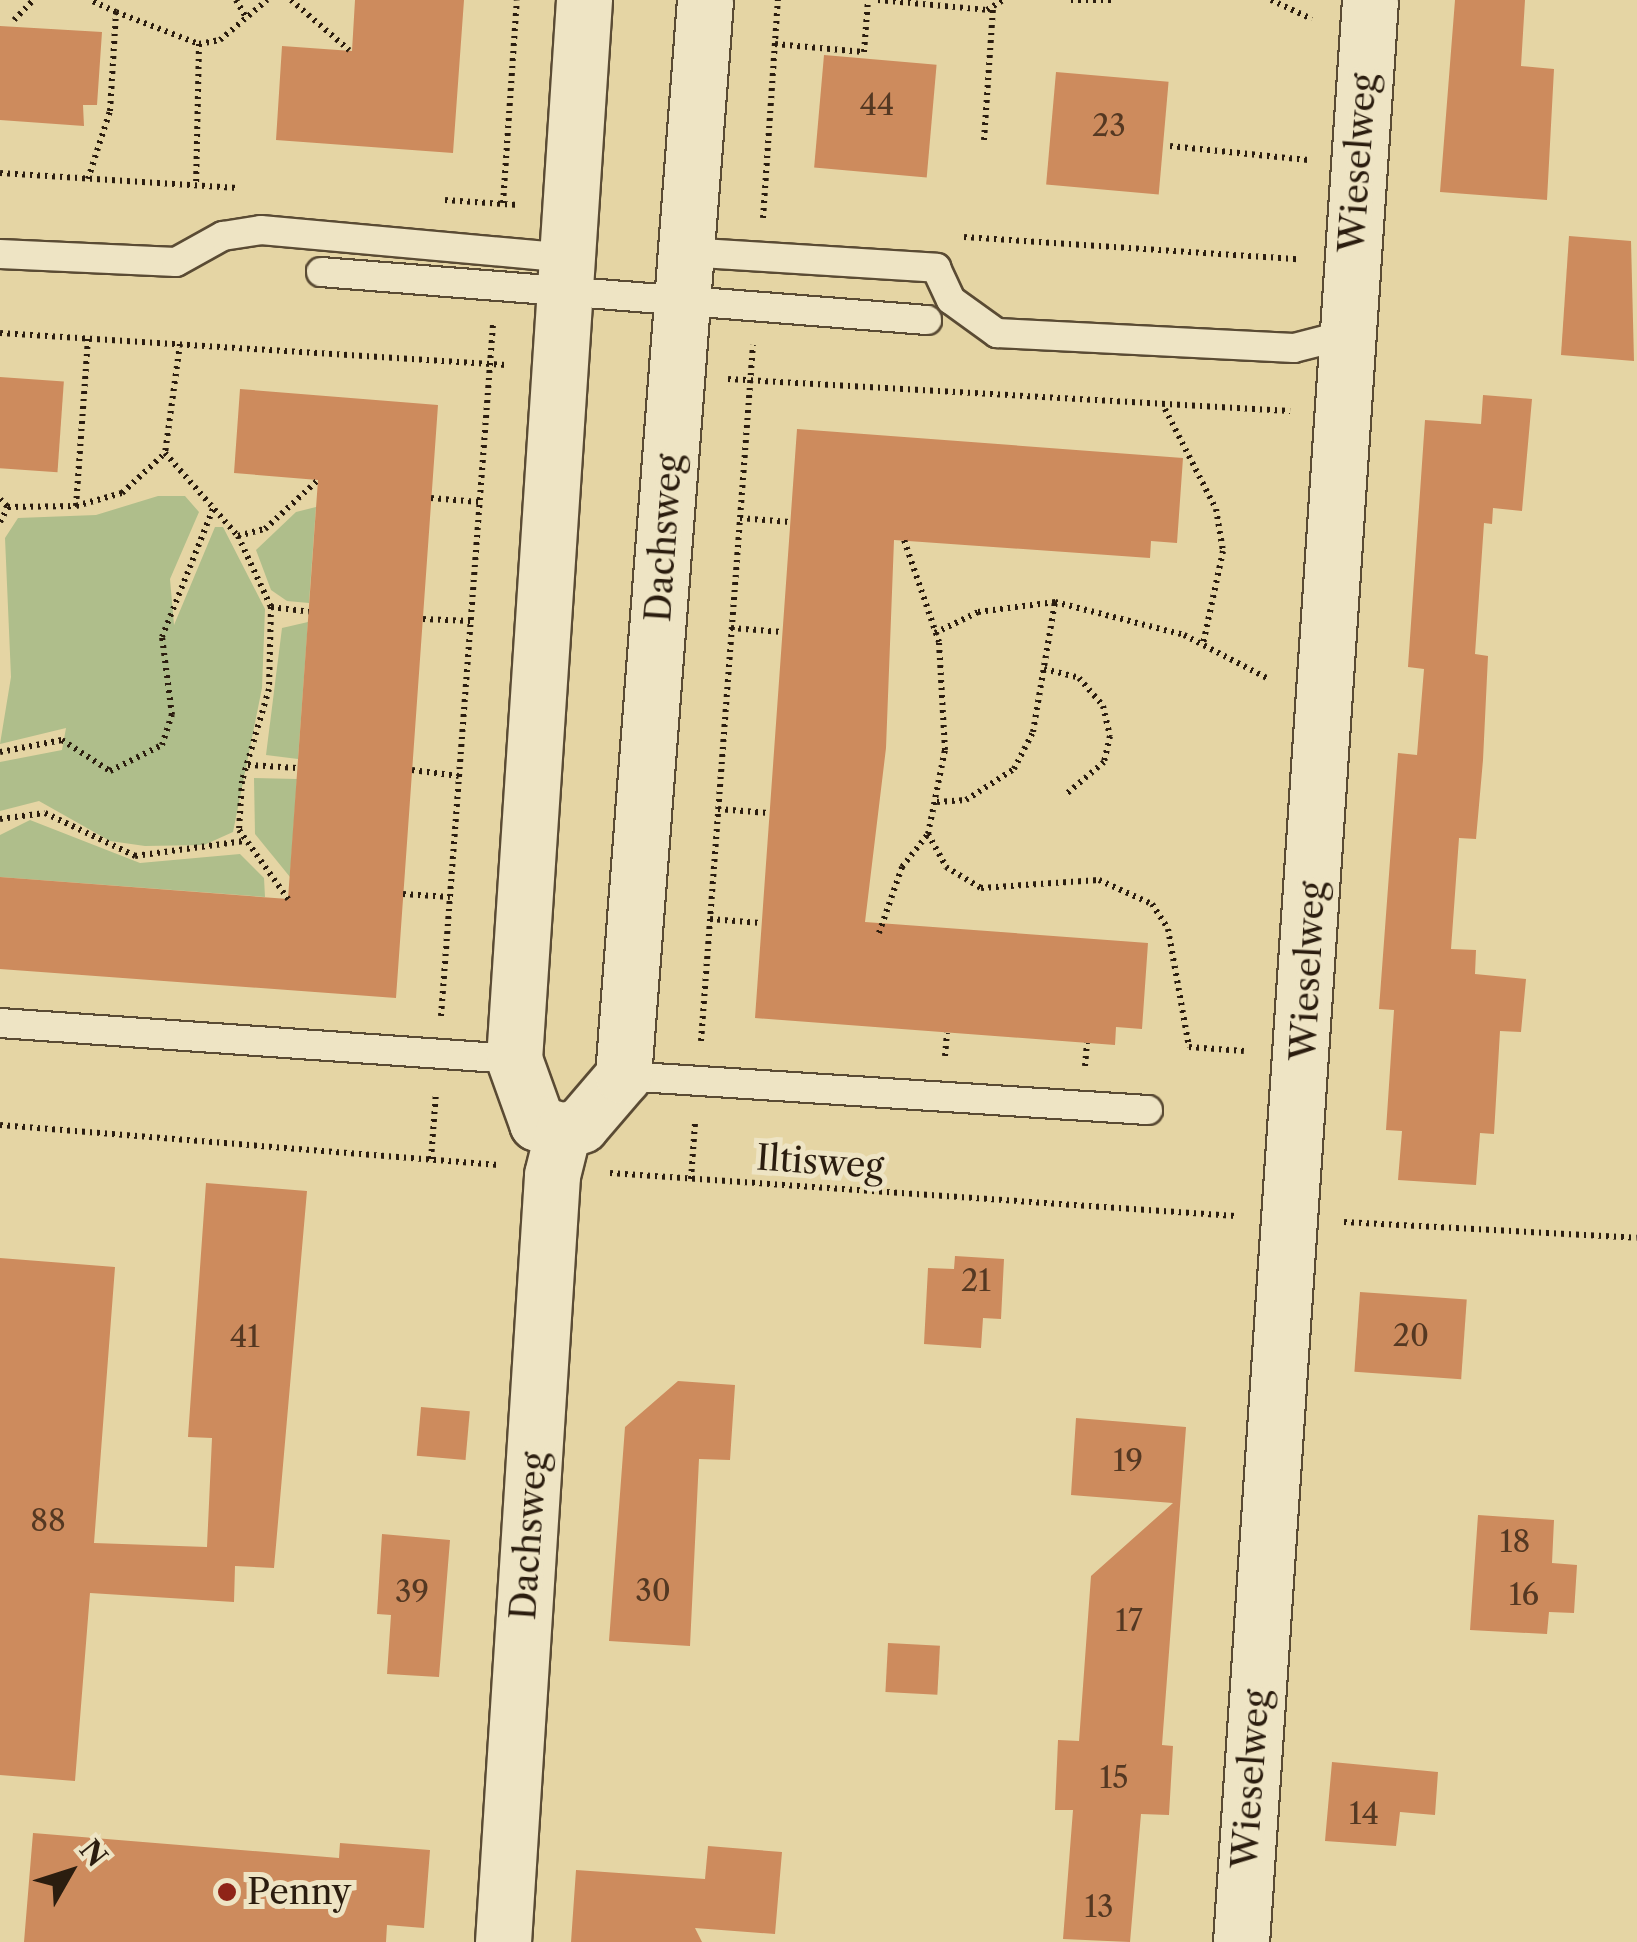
<!DOCTYPE html>
<html>
<head>
<meta charset="utf-8">
<style>
  body { margin:0 }
  #map { position:relative; width:1637px; height:1942px; overflow:hidden; background:#e5d5a4; font-family:"Libre Caslon Text",serif }
  div>[style] { position:absolute }
  .green>* { inset:0; background:#afbe8b }
  .building>* { inset:0; background:#cd8b5d; transform-origin:0 0 }
  .path>* { height:6px; margin-top:-3px; transform-origin:0; background:repeating-linear-gradient(90deg,#2b1d0f 0 2.5px,transparent 0 7.5px) }
  .roads { filter:drop-shadow(2px 0 #5a4b34) drop-shadow(-2px 0 #5a4b34) drop-shadow(0 2px #5a4b34) drop-shadow(0 -2px #5a4b34) }
  .service>* { height:28px; margin:-14px; padding:0 14px; transform-origin:14px; border-radius:14px; background:#eee4c4 }
  .minor>* { height:55px; margin:-27.5px; padding:0 27.5px; transform-origin:27.5px; border-radius:27.5px; background:#eee4c4 }
  .dots>* { width:28px; height:28px; translate:-50% -50%; box-sizing:border-box; border:5px solid #eee4c4; border-radius:50% }
  span { translate:-50% -50%; white-space:nowrap; text-align:center; line-height:1.15; -webkit-text-stroke:10px #eee4c4; paint-order:stroke }
  .number-label { font-size:30px; color:#543822 }
  .number-label span { -webkit-text-stroke-width:0 }
  .street-label { font-size:35px; color:#2b1d0f }
  .poi-label { font-size:35px; color:#2b1d0f }
  .left { translate:0 -50%; text-align:left }
  .north { position:absolute; left:20px; top:1822px; width:100px; height:100px; -webkit-text-stroke:8px #eee4c4; paint-order:stroke; rotate:51deg; font-size:28px; font-weight:700; line-height:40px; text-align:center; color:#2b1d0f }
  .north::after { content:''; display:block; margin:auto; width:35px; height:45px; background:#2b1d0f; clip-path:polygon(50% 0,100% 100%,50% 72%,0 100%) }
</style>
</head>
<body>
<div id="map">
  <div class="green">
    <i style="clip-path:polygon(158px 496px,185px 496px,199px 512px,170px 579px,174px 625px,215px 527px,223px 527px,265px 609px,262px 688px,233px 832px,204px 845px,145px 846px,110px 841px,39px 801px,0 811px,0 762px,62px 750px,66px 728px,0 744px,11px 677px,5px 538px,18px 518px,96px 515px)"></i>
    <i style="clip-path:polygon(316px 507px,309px 603px,287px 601px,271px 590px,256px 550px,296px 512px)"></i>
    <i style="clip-path:polygon(308px 622px,298px 759px,266px 755px,282px 628px)"></i>
    <i style="clip-path:polygon(254px 778px,297px 779px,290px 877px,255px 834px)"></i>
    <i style="clip-path:polygon(30px 820px,140px 863px,240px 854px,264px 878px,265px 897px,0 877px,0 835px)"></i>
  </div>
  <div class="building">
    <i style="clip-path:polygon(355px 0,464px 0,453px 153px,276px 140px,282px 46px,352px 51px)"></i>
    <i style="clip-path:polygon(1455px 0,1525px 0,1521px 66px,1554px 69px,1547px 200px,1440px 192px)"></i>
    <i style="clip-path:polygon(0 26px,102px 32px,97px 105px,83px 105px,84px 126px,0 120px)"></i>
    <i style="left:824px;top:55px;width:113px;height:113px;rotate:5deg"></i>
    <i style="left:1056px;top:72px;width:113px;height:113px;rotate:5deg"></i>
    <i style="clip-path:polygon(1569px 236px,1631px 241px,1634px 361px,1561px 355px)"></i>
    <i style="left:0;top:377px;width:64px;height:91px;rotate:4deg"></i>
    <i style="clip-path:polygon(240px 389px,438px 405px,396px 998px,0 969px,0 877px,288px 899px,318px 480px,234px 473px)"></i>
    <i style="clip-path:polygon(1483px 395px,1532px 399px,1522px 511px,1493px 508px,1492px 524px,1484px 523px,1475px 654px,1488px 656px,1483px 760px,1476px 839px,1459px 838px,1451px 949px,1476px 950px,1475px 974px,1526px 979px,1521px 1032px,1500px 1031px,1494px 1134px,1480px 1133px,1476px 1185px,1398px 1180px,1402px 1131px,1386px 1130px,1394px 1010px,1379px 1009px,1398px 753px,1417px 755px,1424px 669px,1408px 667px,1425px 420px,1481px 424px)"></i>
    <i style="clip-path:polygon(797px 429px,1183px 458px,1177px 543px,1151px 541px,1150px 558px,894px 540px,886px 748px,865px 922px,1148px 943px,1142px 1029px,1116px 1027px,1115px 1045px,755px 1018px)"></i>
    <i style="clip-path:polygon(206px 1183px,307px 1191px,274px 1568px,235px 1566px,234px 1602px,90px 1593px,75px 1781px,0 1775px,0 1258px,115px 1267px,94px 1543px,207px 1547px,212px 1438px,188px 1437px)"></i>
    <i style="clip-path:polygon(955px 1256px,1004px 1259px,1001px 1319px,983px 1318px,981px 1348px,924px 1344px,928px 1268px,954px 1269px)"></i>
    <i style="left:1360px;top:1292px;width:107px;height:80px;rotate:4deg"></i>
    <i style="clip-path:polygon(678px 1381px,735px 1385px,730px 1460px,699px 1459px,690px 1646px,609px 1641px,625px 1427px)"></i>
    <i style="left:421px;top:1407px;width:49px;height:49px;rotate:5deg"></i>
    <i style="clip-path:polygon(1076px 1418px,1186px 1427px,1162px 1745px,1173px 1746px,1169px 1815px,1141px 1814px,1130px 1942px,1063px 1939px,1073px 1810px,1055px 1810px,1058px 1740px,1079px 1741px,1091px 1576px,1173px 1503px,1071px 1495px)"></i>
    <i style="clip-path:polygon(1478px 1515px,1554px 1520px,1552px 1563px,1577px 1565px,1574px 1613px,1549px 1612px,1547px 1634px,1470px 1630px)"></i>
    <i style="clip-path:polygon(382px 1534px,450px 1540px,439px 1677px,387px 1674px,391px 1615px,377px 1614px)"></i>
    <i style="left:888px;top:1643px;width:52px;height:49px;rotate:3deg"></i>
    <i style="clip-path:polygon(1332px 1762px,1438px 1772px,1435px 1815px,1400px 1812px,1396px 1846px,1325px 1841px)"></i>
    <i style="clip-path:polygon(33px 1833px,339px 1858px,340px 1843px,430px 1850px,424px 1928px,387px 1925px,386px 1942px,24px 1942px)"></i>
    <i style="clip-path:polygon(708px 1846px,782px 1852px,775px 1934px,695px 1928px,702px 1942px,571px 1942px,576px 1870px,705px 1879px)"></i>
  </div>
  <div class="path">
    <i style="left:236px;top:0;width:22px;rotate:60deg"></i>
    <i style="left:291px;top:0;width:77px;rotate:40.8deg"></i>
    <i style="left:878px;top:0;width:109px;rotate:5.2deg"></i>
    <i style="left:987px;top:10px;width:19px;rotate:-32deg"></i>
    <i style="left:1071px;top:0;width:43px"></i>
    <i style="left:1271px;top:0;width:45px;rotate:24.9deg"></i>
    <i style="left:116px;top:12px;width:89px;rotate:21.1deg"></i>
    <i style="left:199px;top:44px;width:141px;rotate:91.2deg"></i>
    <i style="left:14px;top:20px;width:28px;rotate:-46deg"></i>
    <i style="left:199px;top:44px;width:21px;rotate:-11deg"></i>
    <i style="left:220px;top:40px;width:62px;rotate:-40.4deg"></i>
    <i style="left:775px;top:44px;width:89px;rotate:5.1deg"></i>
    <i style="left:864px;top:52px;width:52px;rotate:-85.6deg"></i>
    <i style="left:984px;top:140px;width:131px;rotate:-86.1deg"></i>
    <i style="left:1170px;top:146px;width:139px;rotate:5.8deg"></i>
    <i style="left:0;top:173px;width:238px;rotate:3.6deg"></i>
    <i style="left:88px;top:179px;width:71px;rotate:-72.1deg"></i>
    <i style="left:110px;top:111px;width:99px;rotate:-86.5deg"></i>
    <i style="left:116px;top:12px;width:29px;rotate:-155deg"></i>
    <i style="left:445px;top:200px;width:73px;rotate:3.9deg"></i>
    <i style="left:503px;top:203px;width:203px;rotate:-86.1deg"></i>
    <i style="left:763px;top:218px;width:219px;rotate:-86.1deg"></i>
    <i style="left:964px;top:237px;width:334px;rotate:3.8deg"></i>
    <i style="left:0;top:333px;width:507px;rotate:3.62deg"></i>
    <i style="left:180px;top:344px;width:110px;rotate:97.8deg"></i>
    <i style="left:165px;top:453px;width:111px;rotate:48.7deg"></i>
    <i style="left:238px;top:536px;width:78px;rotate:65.1deg"></i>
    <i style="left:271px;top:607px;width:82px;rotate:91.4deg"></i>
    <i style="left:269px;top:689px;width:96px;rotate:106.4deg"></i>
    <i style="left:242px;top:781px;width:49px;rotate:93.5deg"></i>
    <i style="left:239px;top:830px;width:85px;rotate:54.6deg"></i>
    <i style="left:728px;top:379px;width:563px;rotate:3.26deg"></i>
    <i style="left:1165px;top:409px;width:112px;rotate:63deg"></i>
    <i style="left:1216px;top:509px;width:43px;rotate:80.5deg"></i>
    <i style="left:1223px;top:551px;width:95px;rotate:102.1deg"></i>
    <i style="left:431px;top:498px;width:48px;rotate:4.8deg"></i>
    <i style="left:0;top:499px;width:11px;rotate:45deg"></i>
    <i style="left:8px;top:507px;width:68px;rotate:-0.8deg"></i>
    <i style="left:76px;top:506px;width:48px;rotate:-15.8deg"></i>
    <i style="left:122px;top:493px;width:59px;rotate:-42.9deg"></i>
    <i style="left:76px;top:506px;width:168px;rotate:-85.9deg"></i>
    <i style="left:740px;top:518px;width:50px;rotate:4.6deg"></i>
    <i style="left:0;top:522px;width:17px;rotate:-62deg"></i>
    <i style="left:238px;top:536px;width:28px;rotate:-15deg"></i>
    <i style="left:265px;top:529px;width:72px;rotate:-42.8deg"></i>
    <i style="left:271px;top:607px;width:38px;rotate:7deg"></i>
    <i style="left:423px;top:619px;width:48px;rotate:2.4deg"></i>
    <i style="left:731px;top:628px;width:52px;rotate:4.4deg"></i>
    <i style="left:935px;top:633px;width:48px;rotate:-26deg"></i>
    <i style="left:978px;top:612px;width:78px;rotate:-7.4deg"></i>
    <i style="left:1044px;top:669px;width:36px;rotate:14deg"></i>
    <i style="left:1079px;top:678px;width:37px;rotate:49deg"></i>
    <i style="left:1103px;top:706px;width:31px;rotate:77deg"></i>
    <i style="left:1110px;top:736px;width:27px;rotate:103deg"></i>
    <i style="left:1104px;top:762px;width:51px;rotate:139.8deg"></i>
    <i style="left:0;top:752px;width:63px;rotate:-11deg"></i>
    <i style="left:62px;top:740px;width:57px;rotate:32.9deg"></i>
    <i style="left:110px;top:771px;width:58px;rotate:-26.6deg"></i>
    <i style="left:162px;top:745px;width:32px;rotate:-72deg"></i>
    <i style="left:172px;top:715px;width:79px;rotate:-97.3deg"></i>
    <i style="left:162px;top:637px;width:138px;rotate:-68.3deg"></i>
    <i style="left:248px;top:765px;width:49px;rotate:3.5deg"></i>
    <i style="left:412px;top:770px;width:47px;rotate:7.3deg"></i>
    <i style="left:937px;top:802px;width:29px;rotate:-4deg"></i>
    <i style="left:966px;top:800px;width:57px;rotate:-32.9deg"></i>
    <i style="left:1014px;top:769px;width:42px;rotate:-62.8deg"></i>
    <i style="left:1033px;top:732px;width:132px;rotate:-80.4deg"></i>
    <i style="left:1055px;top:602px;width:133px;rotate:14.3deg"></i>
    <i style="left:1184px;top:635px;width:93px;rotate:27.4deg"></i>
    <i style="left:718px;top:809px;width:51px;rotate:4.5deg"></i>
    <i style="left:0;top:819px;width:45px;rotate:-7.6deg"></i>
    <i style="left:45px;top:813px;width:100px;rotate:25.5deg"></i>
    <i style="left:135px;top:856px;width:110px;rotate:-7.8deg"></i>
    <i style="left:928px;top:834px;width:38px;rotate:61deg"></i>
    <i style="left:946px;top:867px;width:41px;rotate:31deg"></i>
    <i style="left:981px;top:888px;width:118px;rotate:-3.9deg"></i>
    <i style="left:1099px;top:880px;width:58px;rotate:24.4deg"></i>
    <i style="left:1152px;top:904px;width:30px;rotate:57deg"></i>
    <i style="left:1168px;top:929px;width:120px;rotate:79.9deg"></i>
    <i style="left:1189px;top:1047px;width:55px;rotate:4.2deg"></i>
    <i style="left:403px;top:894px;width:47px;rotate:3.7deg"></i>
    <i style="left:710px;top:919px;width:51px;rotate:4.5deg"></i>
    <i style="left:879px;top:933px;width:70px;rotate:-70.8deg"></i>
    <i style="left:902px;top:867px;width:42px;rotate:-51.8deg"></i>
    <i style="left:928px;top:834px;width:86px;rotate:-78.6deg"></i>
    <i style="left:945px;top:750px;width:108px;rotate:-93.2deg"></i>
    <i style="left:939px;top:642px;width:108px;rotate:-108.9deg"></i>
    <i style="left:441px;top:1016px;width:693px;rotate:-85.7deg"></i>
    <i style="left:701px;top:1041px;width:698px;rotate:-85.73deg"></i>
    <i style="left:945px;top:1056px;width:23px;rotate:-85deg"></i>
    <i style="left:1085px;top:1066px;width:23px;rotate:-85deg"></i>
    <i style="left:0;top:1125px;width:500px;rotate:4.6deg"></i>
    <i style="left:431px;top:1159px;width:66px;rotate:-85.7deg"></i>
    <i style="left:610px;top:1173px;width:627px;rotate:3.93deg"></i>
    <i style="left:691px;top:1179px;width:56px;rotate:-85.9deg"></i>
    <i style="left:1344px;top:1222px;width:293px;rotate:3.1deg"></i>
  </div>
  <div class="roads">
    <div class="service">
      <i style="left:685px;top:252px;width:252px;rotate:3.6deg"></i>
      <i style="left:936px;top:268px;width:35px;rotate:65deg"></i>
      <i style="left:951px;top:300px;width:57px;rotate:35.7deg"></i>
      <i style="left:997px;top:333px;width:297px;rotate:2.9deg"></i>
      <i style="left:1294px;top:348px;width:53px;rotate:-14.3deg"></i>
      <i style="left:0;top:254px;width:176px;rotate:2.6deg"></i>
      <i style="left:176px;top:262px;width:54px;rotate:-29deg"></i>
      <i style="left:223px;top:236px;width:38px;rotate:-9deg"></i>
      <i style="left:261px;top:230px;width:306px;rotate:5.2deg"></i>
      <i style="left:321px;top:272px;width:608px;rotate:4.53deg"></i>
      <i style="left:0;top:1023px;width:515px;rotate:4.01deg"></i>
      <i style="left:623px;top:1076px;width:526px;rotate:3.71deg"></i>
    </div>
    <div class="minor">
      <i style="left:584px;top:0;width:1061px;rotate:93.78deg"></i>
      <i style="left:514px;top:1059px;width:68px;rotate:70.2deg"></i>
      <i style="left:537px;top:1123px;width:27px;rotate:17deg"></i>
      <i style="left:563px;top:1131px;width:19px;rotate:-18deg"></i>
      <i style="left:581px;top:1125px;width:65px;rotate:-49.4deg"></i>
      <i style="left:623px;top:1076px;width:1079px;rotate:-85.64deg"></i>
      <i style="left:503px;top:1942px;width:769px;rotate:-86.34deg"></i>
      <i style="left:552px;top:1175px;width:45px;rotate:-76deg"></i>
      <i style="left:1241px;top:1942px;width:1946px;rotate:-86.2deg"></i>
    </div>
  </div>
  <div class="dots">
    <i style="left:227px;top:1892px;background:#8f2418"></i>
  </div>
  <div class="number-label">
    <span style="left:877px;top:105px">44</span>
    <span style="left:1109px;top:126px">23</span>
    <span style="left:976px;top:1281px">21</span>
    <span style="left:1411px;top:1336px">20</span>
    <span style="left:245px;top:1337px">41</span>
    <span style="left:1128px;top:1461px">19</span>
    <span style="left:48px;top:1521px">88</span>
    <span style="left:1515px;top:1542px">18</span>
    <span style="left:653px;top:1591px">30</span>
    <span style="left:412px;top:1592px">39</span>
    <span style="left:1524px;top:1595px">16</span>
    <span style="left:1129px;top:1621px">17</span>
    <span style="left:1114px;top:1778px">15</span>
    <span style="left:1364px;top:1814px">14</span>
    <span style="left:1099px;top:1907px">13</span>
  </div>
  <div class="street-label">
    <span style="left:1358px;top:163px;rotate:-86deg">Wieselweg</span>
    <span style="left:664px;top:538px;rotate:-86deg">Dachsweg</span>
    <span style="left:1308px;top:971px;rotate:-87deg">Wieselweg</span>
    <span style="left:820px;top:1162px;rotate:4deg">Iltisweg</span>
    <span style="left:529px;top:1536px;rotate:-86deg">Dachsweg</span>
    <span style="left:1251px;top:1779px;rotate:-86deg">Wieselweg</span>
  </div>
  <div class="poi-label">
    <span class="left" style="left:247px;top:1892px">Penny</span>
  </div>
  <div class="north">N</div>
</div>
</body>
</html>
